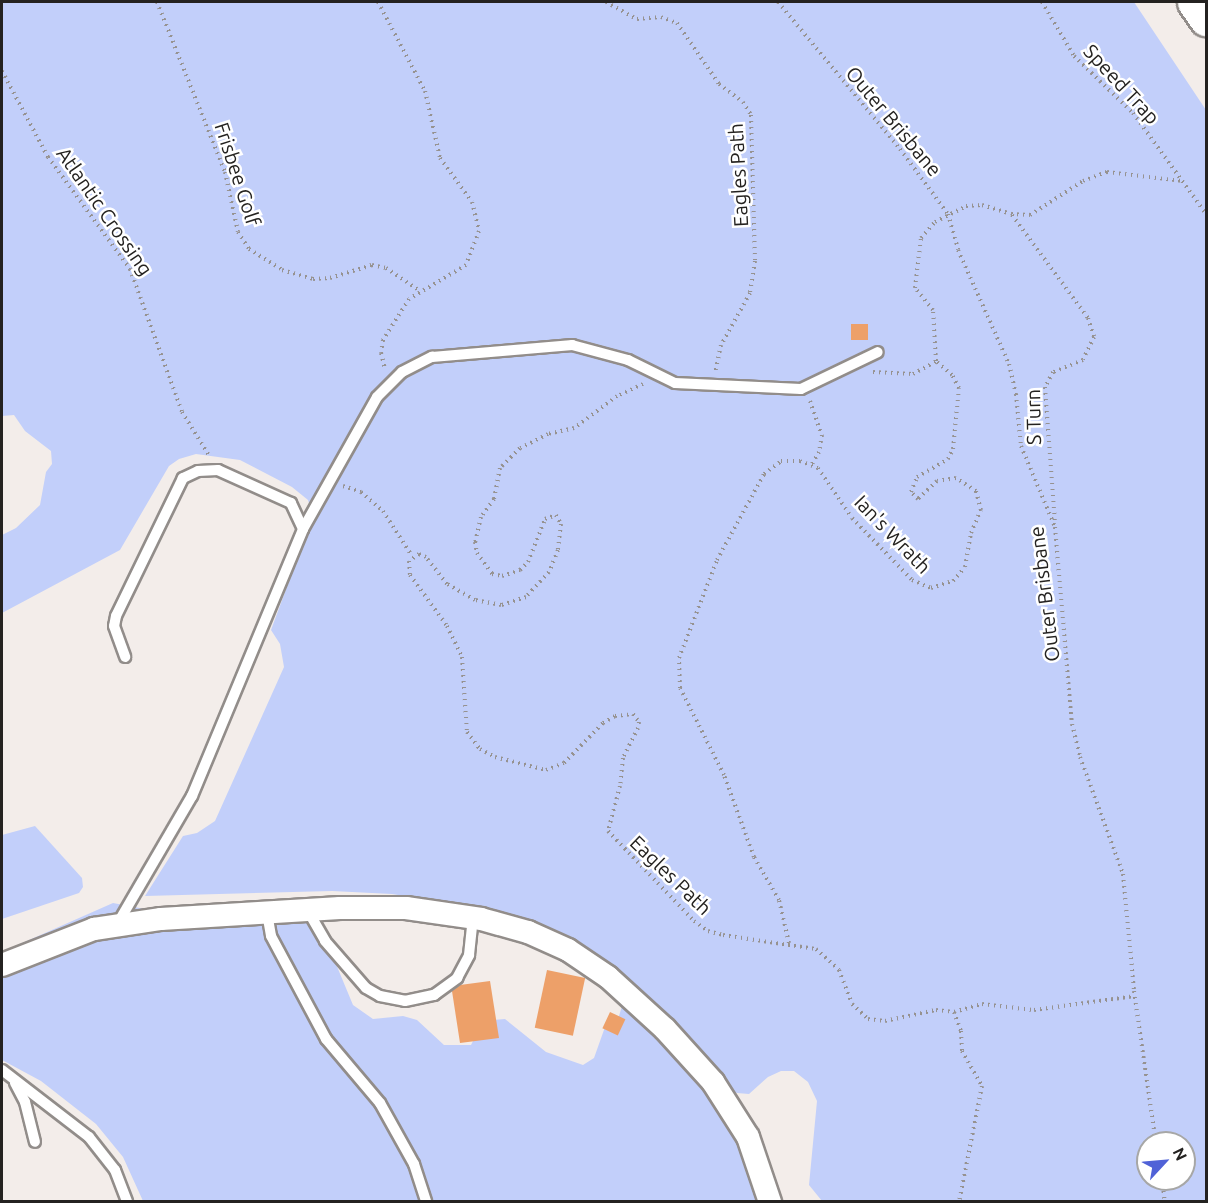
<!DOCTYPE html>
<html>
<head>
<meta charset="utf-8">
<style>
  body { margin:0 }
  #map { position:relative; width:1208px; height:1203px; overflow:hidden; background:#f3edea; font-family:Ubuntu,sans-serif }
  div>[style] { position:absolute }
  .green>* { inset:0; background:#c2cffa }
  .building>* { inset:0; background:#eda069; transform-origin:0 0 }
  .path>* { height:4px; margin-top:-2px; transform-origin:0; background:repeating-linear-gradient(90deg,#969290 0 1.5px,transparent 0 6px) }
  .roads { filter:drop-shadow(2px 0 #928d8a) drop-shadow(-2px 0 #928d8a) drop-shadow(0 2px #928d8a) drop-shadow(0 -2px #928d8a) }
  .service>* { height:10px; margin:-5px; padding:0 5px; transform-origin:5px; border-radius:5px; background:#fff }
  .minor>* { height:22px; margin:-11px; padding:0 11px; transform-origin:11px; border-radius:11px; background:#fff }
  .motorway>* { height:33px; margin:-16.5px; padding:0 16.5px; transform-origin:16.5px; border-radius:16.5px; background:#fff }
  span { translate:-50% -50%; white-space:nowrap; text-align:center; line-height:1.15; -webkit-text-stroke:5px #fff; paint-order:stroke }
  .street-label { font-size:20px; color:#242220 }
  .frame { position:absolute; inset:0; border:3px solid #242220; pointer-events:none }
  .north { position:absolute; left:1136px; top:1131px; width:60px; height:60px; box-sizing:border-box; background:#fff; border:2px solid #a7a7a6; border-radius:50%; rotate:64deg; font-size:16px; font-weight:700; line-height:24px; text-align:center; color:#242220 }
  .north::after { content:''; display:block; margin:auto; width:21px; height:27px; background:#5062d7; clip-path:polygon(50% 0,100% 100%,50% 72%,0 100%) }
</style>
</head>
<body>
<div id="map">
  <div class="green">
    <i style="clip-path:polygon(evenodd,2px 2px,1134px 2px,1206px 110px,1206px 1201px,822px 1201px,809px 1185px,817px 1101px,808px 1082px,794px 1071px,781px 1071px,768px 1077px,749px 1094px,737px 1093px,726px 1088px,636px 990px,466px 906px,392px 894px,332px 891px,145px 896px,183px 836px,197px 833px,215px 821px,284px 667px,280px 644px,271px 630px,313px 516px,308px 500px,292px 487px,240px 460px,196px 454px,179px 459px,169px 466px,120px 550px,2px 613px,2px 535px,16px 528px,40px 505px,46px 472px,52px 464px,51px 451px,25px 431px,14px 415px,2px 416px,2px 2px,1148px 1143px,1184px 1143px,1184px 1179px,1148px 1179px,1148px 1143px)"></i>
    <i style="clip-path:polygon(35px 826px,82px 878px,83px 887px,79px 893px,2px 919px,2px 835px)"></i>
    <i style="clip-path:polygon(113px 903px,182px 916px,303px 908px,326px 940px,353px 1005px,373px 1019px,403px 1016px,417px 1020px,444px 1045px,471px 1045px,479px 1029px,493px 1020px,505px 1019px,546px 1052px,583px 1065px,594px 1058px,605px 1027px,619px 1016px,623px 1003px,730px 1107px,761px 1201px,143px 1201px,123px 1157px,96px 1124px,41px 1081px,2px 1060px,2px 952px)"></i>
  </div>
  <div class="building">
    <i style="left:851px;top:324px;width:17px;height:16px"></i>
    <i style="left:547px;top:970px;width:39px;height:59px;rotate:12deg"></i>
    <i style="clip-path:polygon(490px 981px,499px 1038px,460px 1043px,452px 991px,460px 985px)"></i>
    <i style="left:610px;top:1012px;width:17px;height:18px;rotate:25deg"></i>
  </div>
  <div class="path">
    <i style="left:157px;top:2px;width:183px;rotate:68.2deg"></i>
    <i style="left:225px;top:172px;width:61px;rotate:77.8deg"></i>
    <i style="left:238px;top:232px;width:20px;rotate:57deg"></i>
    <i style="left:249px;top:249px;width:39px;rotate:32deg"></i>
    <i style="left:282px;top:270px;width:32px;rotate:16deg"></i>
    <i style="left:313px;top:279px;width:17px;rotate:-3deg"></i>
    <i style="left:330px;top:278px;width:44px;rotate:-17.2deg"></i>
    <i style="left:372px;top:265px;width:14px;rotate:12deg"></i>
    <i style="left:386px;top:268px;width:40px;rotate:34deg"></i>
    <i style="left:378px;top:2px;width:101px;rotate:62.2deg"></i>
    <i style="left:425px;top:91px;width:69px;rotate:77.4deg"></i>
    <i style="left:440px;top:158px;width:54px;rotate:54deg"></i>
    <i style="left:472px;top:202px;width:30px;rotate:76deg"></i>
    <i style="left:479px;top:231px;width:36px;rotate:111deg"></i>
    <i style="left:466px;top:265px;width:66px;rotate:149.2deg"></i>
    <i style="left:409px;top:299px;width:49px;rotate:122.4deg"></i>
    <i style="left:383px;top:340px;width:13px;rotate:99deg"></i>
    <i style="left:381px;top:353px;width:16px;rotate:76deg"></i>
    <i style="left:606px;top:2px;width:35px;rotate:29deg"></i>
    <i style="left:637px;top:19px;width:24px;rotate:-5deg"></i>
    <i style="left:661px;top:17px;width:17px;rotate:21deg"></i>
    <i style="left:677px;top:23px;width:74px;rotate:55.5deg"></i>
    <i style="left:719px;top:84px;width:30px;rotate:37deg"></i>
    <i style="left:743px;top:102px;width:15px;rotate:58deg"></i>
    <i style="left:751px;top:115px;width:146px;rotate:88.4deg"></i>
    <i style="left:755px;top:261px;width:32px;rotate:99deg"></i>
    <i style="left:750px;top:293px;width:60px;rotate:119.1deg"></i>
    <i style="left:721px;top:345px;width:29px;rotate:102deg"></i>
    <i style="left:778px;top:2px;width:191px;rotate:50.3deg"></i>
    <i style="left:900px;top:149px;width:81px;rotate:53.6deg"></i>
    <i style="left:948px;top:214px;width:37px;rotate:74deg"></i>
    <i style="left:958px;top:250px;width:125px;rotate:65.9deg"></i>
    <i style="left:1009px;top:364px;width:31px;rotate:77deg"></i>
    <i style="left:1016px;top:394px;width:52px;rotate:84.5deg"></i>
    <i style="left:1021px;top:446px;width:88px;rotate:67.2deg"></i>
    <i style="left:1055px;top:527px;width:198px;rotate:85.1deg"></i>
    <i style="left:1072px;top:724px;width:34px;rotate:76deg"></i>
    <i style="left:1080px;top:757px;width:125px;rotate:69.8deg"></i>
    <i style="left:1123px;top:874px;width:118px;rotate:84.6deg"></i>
    <i style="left:1134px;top:991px;width:154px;rotate:81.8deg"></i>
    <i style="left:1042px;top:2px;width:63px;rotate:59.3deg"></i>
    <i style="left:1074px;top:56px;width:82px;rotate:44deg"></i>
    <i style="left:1133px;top:113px;width:125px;rotate:54.1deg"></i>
    <i style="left:2px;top:71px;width:98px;rotate:61.9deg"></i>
    <i style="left:48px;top:157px;width:139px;rotate:53.8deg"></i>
    <i style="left:130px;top:269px;width:152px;rotate:70deg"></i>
    <i style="left:182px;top:412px;width:53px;rotate:58.1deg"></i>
    <i style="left:1012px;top:215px;width:128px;rotate:53.6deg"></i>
    <i style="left:1088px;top:318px;width:20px;rotate:72deg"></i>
    <i style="left:1094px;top:337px;width:25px;rotate:116deg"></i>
    <i style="left:1083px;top:360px;width:32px;rotate:158deg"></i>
    <i style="left:1053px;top:372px;width:17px;rotate:118deg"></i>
    <i style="left:1045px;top:387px;width:135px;rotate:85.8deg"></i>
    <i style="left:873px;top:372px;width:40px;rotate:2.9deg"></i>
    <i style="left:913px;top:374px;width:26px;rotate:-29deg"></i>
    <i style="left:643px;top:384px;width:29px;rotate:155deg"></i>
    <i style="left:617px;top:396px;width:54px;rotate:143.3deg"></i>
    <i style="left:574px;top:428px;width:27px;rotate:167deg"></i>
    <i style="left:548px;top:434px;width:31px;rotate:153deg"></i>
    <i style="left:520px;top:448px;width:28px;rotate:135deg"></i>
    <i style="left:500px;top:468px;width:32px;rotate:101deg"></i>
    <i style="left:494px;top:499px;width:22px;rotate:126deg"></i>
    <i style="left:481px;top:517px;width:26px;rotate:103deg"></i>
    <i style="left:475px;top:542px;width:11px;rotate:80deg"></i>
    <i style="left:477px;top:553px;width:26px;rotate:54deg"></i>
    <i style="left:492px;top:574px;width:10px;rotate:11deg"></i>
    <i style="left:502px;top:576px;width:19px;rotate:-18deg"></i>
    <i style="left:520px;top:570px;width:11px;rotate:-45deg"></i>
    <i style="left:528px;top:562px;width:46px;rotate:-68.4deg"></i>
    <i style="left:545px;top:519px;width:12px;rotate:-20deg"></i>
    <i style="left:556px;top:515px;width:10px;rotate:61deg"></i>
    <i style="left:561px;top:524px;width:26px;rotate:97deg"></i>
    <i style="left:558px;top:550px;width:24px;rotate:112deg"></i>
    <i style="left:549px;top:572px;width:34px;rotate:133deg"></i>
    <i style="left:526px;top:597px;width:26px;rotate:162deg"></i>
    <i style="left:501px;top:605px;width:26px;rotate:-169deg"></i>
    <i style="left:475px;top:600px;width:32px;rotate:-150deg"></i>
    <i style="left:447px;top:584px;width:34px;rotate:-128deg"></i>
    <i style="left:426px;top:557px;width:8px;rotate:-157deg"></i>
    <i style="left:419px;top:554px;width:12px;rotate:145deg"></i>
    <i style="left:409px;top:561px;width:14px;rotate:86deg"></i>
    <i style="left:410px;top:575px;width:63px;rotate:54deg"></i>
    <i style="left:447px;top:626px;width:34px;rotate:64deg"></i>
    <i style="left:462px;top:657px;width:75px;rotate:86.2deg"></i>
    <i style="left:467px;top:732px;width:21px;rotate:53deg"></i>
    <i style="left:480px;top:749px;width:17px;rotate:28deg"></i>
    <i style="left:495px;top:757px;width:53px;rotate:14.3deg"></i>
    <i style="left:546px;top:770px;width:19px;rotate:-21deg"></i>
    <i style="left:564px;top:763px;width:56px;rotate:-45.7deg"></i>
    <i style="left:603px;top:723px;width:14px;rotate:-30deg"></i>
    <i style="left:615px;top:716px;width:18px;rotate:-6deg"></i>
    <i style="left:633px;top:714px;width:10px;rotate:53deg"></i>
    <i style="left:639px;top:722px;width:6px;rotate:99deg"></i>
    <i style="left:638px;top:728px;width:34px;rotate:117deg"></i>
    <i style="left:623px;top:758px;width:28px;rotate:96deg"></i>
    <i style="left:620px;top:786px;width:47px;rotate:104.9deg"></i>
    <i style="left:608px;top:831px;width:124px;rotate:46.3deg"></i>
    <i style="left:694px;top:921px;width:17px;rotate:36deg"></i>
    <i style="left:708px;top:931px;width:16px;rotate:15deg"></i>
    <i style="left:723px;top:935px;width:94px;rotate:8.6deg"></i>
    <i style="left:816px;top:949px;width:31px;rotate:42deg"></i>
    <i style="left:839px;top:970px;width:36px;rotate:69deg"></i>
    <i style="left:852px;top:1004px;width:22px;rotate:43deg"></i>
    <i style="left:868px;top:1019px;width:17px;rotate:7deg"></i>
    <i style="left:885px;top:1021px;width:52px;rotate:-12.2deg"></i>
    <i style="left:936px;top:1010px;width:18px;rotate:6deg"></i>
    <i style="left:954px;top:1012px;width:20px;rotate:70deg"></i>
    <i style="left:961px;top:1031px;width:20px;rotate:87deg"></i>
    <i style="left:962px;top:1051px;width:40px;rotate:60.3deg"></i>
    <i style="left:982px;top:1086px;width:118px;rotate:101.2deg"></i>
    <i style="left:810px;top:401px;width:36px;rotate:71deg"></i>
    <i style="left:822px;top:435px;width:17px;rotate:100deg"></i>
    <i style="left:819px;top:452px;width:14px;rotate:120deg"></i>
    <i style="left:343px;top:486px;width:19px;rotate:18deg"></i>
    <i style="left:361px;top:492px;width:29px;rotate:41deg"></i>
    <i style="left:383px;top:511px;width:54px;rotate:57.2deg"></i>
    <i style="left:789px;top:943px;width:44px;rotate:-103.1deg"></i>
    <i style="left:779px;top:900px;width:50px;rotate:-120.2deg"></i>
    <i style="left:754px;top:857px;width:87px;rotate:-110.1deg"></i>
    <i style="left:724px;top:775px;width:97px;rotate:-116.8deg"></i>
    <i style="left:680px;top:688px;width:30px;rotate:-92deg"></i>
    <i style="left:679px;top:658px;width:105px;rotate:-68.8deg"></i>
    <i style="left:717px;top:560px;width:98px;rotate:-61.3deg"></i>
    <i style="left:764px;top:474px;width:21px;rotate:-37deg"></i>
    <i style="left:781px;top:461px;width:19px"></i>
    <i style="left:800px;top:461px;width:19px;rotate:21deg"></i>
    <i style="left:818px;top:468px;width:60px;rotate:55.8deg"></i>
    <i style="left:852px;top:518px;width:86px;rotate:45.9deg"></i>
    <i style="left:912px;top:580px;width:21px;rotate:23deg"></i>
    <i style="left:931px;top:588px;width:23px;rotate:-18deg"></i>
    <i style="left:953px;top:581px;width:18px;rotate:-49deg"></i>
    <i style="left:965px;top:567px;width:35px;rotate:-80deg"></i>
    <i style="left:971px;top:533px;width:25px;rotate:-67deg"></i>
    <i style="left:981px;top:510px;width:20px;rotate:-105deg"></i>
    <i style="left:976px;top:491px;width:24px;rotate:-147deg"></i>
    <i style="left:956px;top:478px;width:19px;rotate:171deg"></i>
    <i style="left:937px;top:481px;width:26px;rotate:137deg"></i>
    <i style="left:918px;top:499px;width:10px;rotate:-135deg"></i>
    <i style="left:911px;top:492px;width:16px;rotate:-68deg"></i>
    <i style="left:917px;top:477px;width:36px;rotate:-30deg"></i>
    <i style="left:948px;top:459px;width:11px;rotate:-63deg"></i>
    <i style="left:953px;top:449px;width:61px;rotate:-84.4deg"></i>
    <i style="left:959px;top:388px;width:15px;rotate:-118deg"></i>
    <i style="left:952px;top:375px;width:21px;rotate:-139deg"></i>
    <i style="left:936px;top:361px;width:51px;rotate:-93.4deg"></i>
    <i style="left:933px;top:310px;width:28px;rotate:-129deg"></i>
    <i style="left:915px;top:288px;width:50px;rotate:-83.2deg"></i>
    <i style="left:921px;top:238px;width:21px;rotate:-49deg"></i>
    <i style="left:935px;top:222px;width:35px;rotate:-27deg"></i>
    <i style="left:966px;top:206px;width:16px;rotate:-4deg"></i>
    <i style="left:982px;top:205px;width:30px;rotate:17deg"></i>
    <i style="left:1011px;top:214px;width:19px;rotate:3deg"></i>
    <i style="left:1030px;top:215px;width:63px;rotate:-32.7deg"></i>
    <i style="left:1083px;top:181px;width:26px;rotate:-21deg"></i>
    <i style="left:1107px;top:172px;width:77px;rotate:6.8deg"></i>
    <i style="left:954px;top:1012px;width:29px;rotate:-16deg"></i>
    <i style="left:982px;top:1004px;width:52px;rotate:6.6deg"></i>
    <i style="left:1034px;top:1010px;width:102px;rotate:-7.9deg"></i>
    <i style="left:1162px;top:1179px;width:23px;rotate:83deg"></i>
  </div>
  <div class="roads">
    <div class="service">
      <i style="left:303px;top:529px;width:151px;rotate:-60.7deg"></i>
      <i style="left:377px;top:397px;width:35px;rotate:-45deg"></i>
      <i style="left:402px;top:372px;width:34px;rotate:-27deg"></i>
      <i style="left:432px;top:357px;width:141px;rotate:-4.9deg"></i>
      <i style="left:572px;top:345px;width:58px;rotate:15deg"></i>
      <i style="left:628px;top:360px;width:52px;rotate:26.1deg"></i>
      <i style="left:675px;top:383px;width:126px;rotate:2.7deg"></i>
      <i style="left:801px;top:389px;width:85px;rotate:-25.7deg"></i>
      <i style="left:308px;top:911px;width:34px;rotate:60deg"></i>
      <i style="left:325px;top:941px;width:62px;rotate:48.9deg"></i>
      <i style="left:366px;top:988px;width:16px;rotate:30deg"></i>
      <i style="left:380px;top:996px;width:25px;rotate:11deg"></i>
      <i style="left:405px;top:1001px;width:30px;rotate:-12deg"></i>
      <i style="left:434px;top:995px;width:29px;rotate:-36deg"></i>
      <i style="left:457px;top:978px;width:26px;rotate:-62deg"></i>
      <i style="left:469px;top:955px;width:38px;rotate:-84deg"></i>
      <i style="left:267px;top:913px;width:23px;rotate:80deg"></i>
      <i style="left:271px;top:936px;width:117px;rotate:61.9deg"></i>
      <i style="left:326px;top:1039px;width:84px;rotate:49.8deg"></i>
      <i style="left:380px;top:1103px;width:70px;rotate:60.9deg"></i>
      <i style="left:414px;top:1164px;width:40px;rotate:72deg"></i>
      <i style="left:118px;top:923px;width:147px;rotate:-59.8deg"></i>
      <i style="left:192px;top:796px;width:289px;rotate:-67.4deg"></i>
      <i style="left:303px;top:529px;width:29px;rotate:-115deg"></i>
      <i style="left:291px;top:503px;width:80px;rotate:-155.7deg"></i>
      <i style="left:218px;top:470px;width:20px;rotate:177deg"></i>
      <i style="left:198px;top:471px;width:17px;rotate:155deg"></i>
      <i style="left:183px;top:478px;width:153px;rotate:115.9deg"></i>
      <i style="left:116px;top:616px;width:10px;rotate:101deg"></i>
      <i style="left:114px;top:626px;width:33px;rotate:70deg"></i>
      <i style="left:2px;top:1070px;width:110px;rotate:37.6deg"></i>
      <i style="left:89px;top:1137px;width:42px;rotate:51.8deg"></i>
      <i style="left:115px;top:1170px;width:34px;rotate:69deg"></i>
      <i style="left:15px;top:1083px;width:21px;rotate:62deg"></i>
      <i style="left:25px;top:1102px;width:41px;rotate:76deg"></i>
    </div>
    <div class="minor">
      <i style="left:2px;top:965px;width:99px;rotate:-21.4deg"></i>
      <i style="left:94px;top:929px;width:68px;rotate:-8.5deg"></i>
      <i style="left:161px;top:919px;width:179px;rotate:-3.5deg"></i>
      <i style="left:340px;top:908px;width:66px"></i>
      <i style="left:406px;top:908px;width:76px;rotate:8.3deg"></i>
      <i style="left:481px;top:919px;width:49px;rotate:15.5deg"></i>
      <i style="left:528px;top:932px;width:44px;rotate:24.2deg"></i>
      <i style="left:568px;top:950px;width:48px;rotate:34deg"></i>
      <i style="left:608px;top:977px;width:77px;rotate:42.4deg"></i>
      <i style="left:665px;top:1029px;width:72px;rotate:47.8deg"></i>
      <i style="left:713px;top:1082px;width:65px;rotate:57.5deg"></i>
      <i style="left:748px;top:1137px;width:69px;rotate:71.3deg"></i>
    </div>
    <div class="motorway">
      <i style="left:1194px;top:2px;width:21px;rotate:55deg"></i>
    </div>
  </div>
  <div class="street-label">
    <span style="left:1122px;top:84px;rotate:47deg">Speed Trap</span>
    <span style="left:894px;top:121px;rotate:50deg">Outer Brisbane</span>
    <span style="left:238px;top:174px;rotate:72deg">Frisbee Golf</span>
    <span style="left:738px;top:175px;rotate:-93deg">Eagles Path</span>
    <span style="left:105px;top:211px;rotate:55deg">Atlantic Crossing</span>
    <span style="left:1033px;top:417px;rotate:-91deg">S Turn</span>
    <span style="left:893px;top:534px;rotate:46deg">Ian's Wrath</span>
    <span style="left:1044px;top:594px;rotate:-97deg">Outer Brisbane</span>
    <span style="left:671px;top:875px;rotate:44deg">Eagles Path</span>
  </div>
  <div class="frame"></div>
  <div class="north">N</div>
</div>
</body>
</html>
